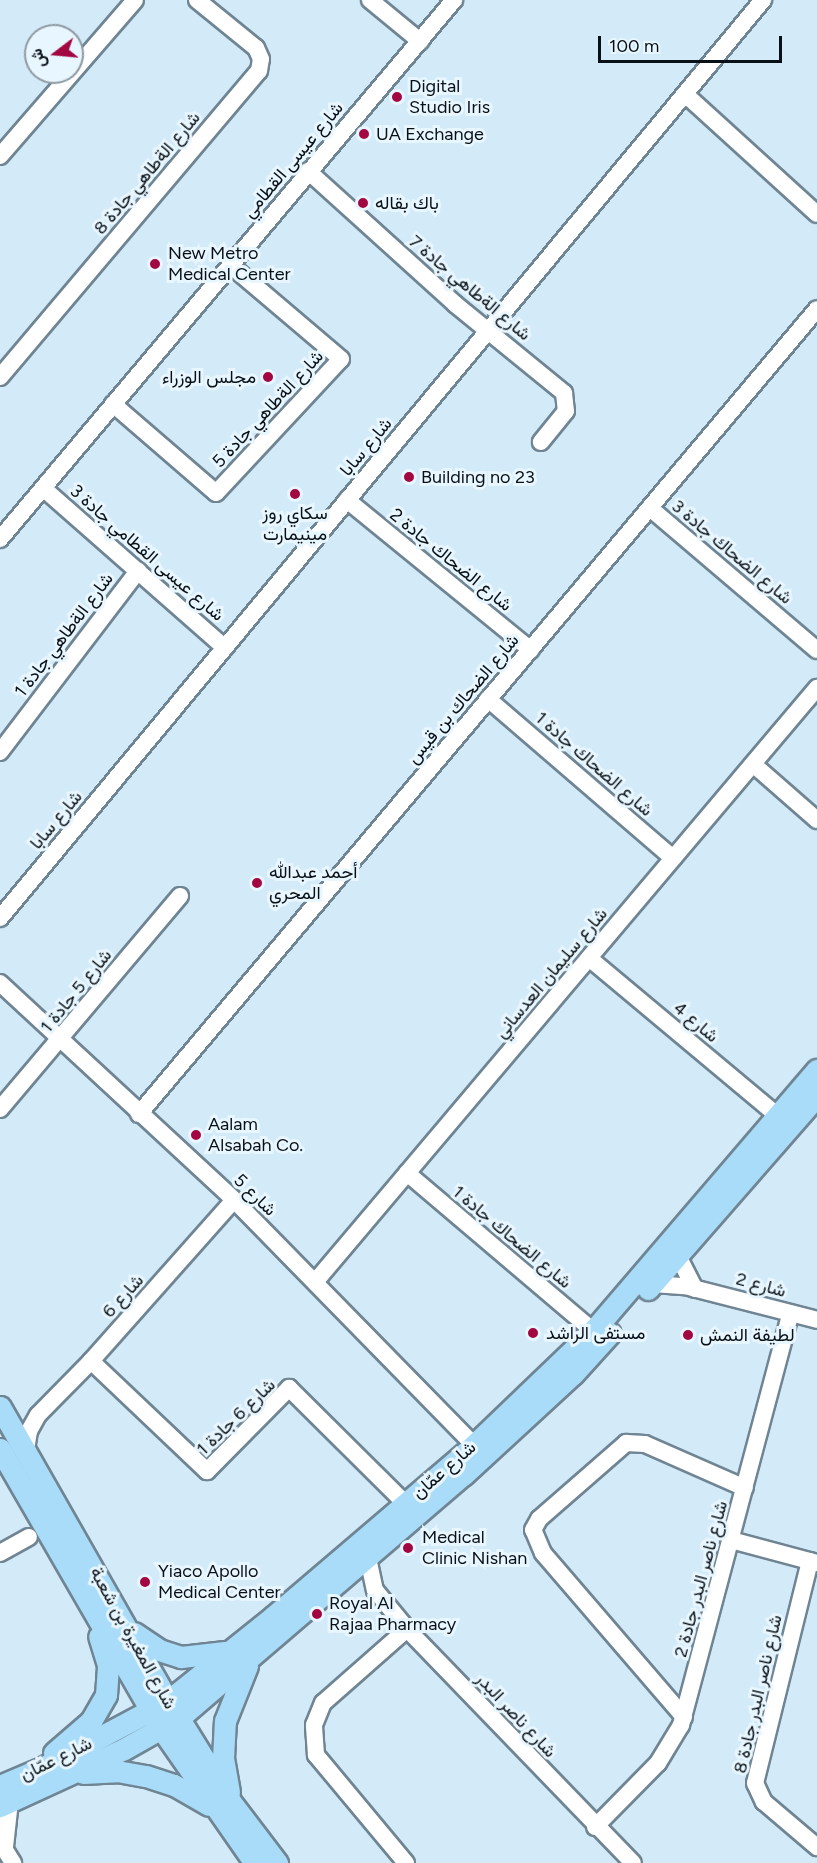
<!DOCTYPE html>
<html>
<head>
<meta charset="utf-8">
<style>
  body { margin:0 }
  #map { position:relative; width:817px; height:1863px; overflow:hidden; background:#d3eaf9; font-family:Figtree,Vazirmatn,sans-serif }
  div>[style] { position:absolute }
  .roads { filter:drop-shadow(2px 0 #708593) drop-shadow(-2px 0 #708593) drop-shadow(0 2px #708593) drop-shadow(0 -2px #708593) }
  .minor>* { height:16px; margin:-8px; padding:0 8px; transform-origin:8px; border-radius:8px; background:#fff }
  .major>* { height:21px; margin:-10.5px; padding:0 10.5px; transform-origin:10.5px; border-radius:10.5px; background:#a9dcf9 }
  .dots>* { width:16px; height:16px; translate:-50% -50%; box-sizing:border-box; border:3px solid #e8f6ff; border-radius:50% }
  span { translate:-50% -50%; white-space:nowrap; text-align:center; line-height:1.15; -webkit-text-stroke:6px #e8f6ff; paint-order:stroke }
  .poi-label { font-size:18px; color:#091116 }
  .left { translate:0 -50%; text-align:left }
  .right { translate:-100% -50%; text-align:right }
  .street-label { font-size:18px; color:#091116 }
  .north { position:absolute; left:24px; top:24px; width:60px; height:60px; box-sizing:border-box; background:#e8f6ff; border:2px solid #8f9aa2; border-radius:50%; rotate:254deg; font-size:16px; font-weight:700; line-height:24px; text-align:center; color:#091116 }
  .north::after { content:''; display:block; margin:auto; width:21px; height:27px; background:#a30741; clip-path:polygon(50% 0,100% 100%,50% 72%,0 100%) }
  .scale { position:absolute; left:598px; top:36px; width:184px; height:27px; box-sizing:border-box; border:3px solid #091116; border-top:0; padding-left:8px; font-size:18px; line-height:21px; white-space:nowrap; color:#091116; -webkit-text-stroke:4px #e8f6ff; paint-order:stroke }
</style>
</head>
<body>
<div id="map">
  <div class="roads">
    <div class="minor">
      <i style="left:370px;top:0;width:65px;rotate:39.4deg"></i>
      <i style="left:685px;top:94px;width:178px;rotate:42.3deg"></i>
      <i style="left:0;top:156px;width:206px;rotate:-49.1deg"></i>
      <i style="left:308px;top:171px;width:198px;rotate:42.1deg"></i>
      <i style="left:455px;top:304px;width:141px;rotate:39.2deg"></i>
      <i style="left:564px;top:393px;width:18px;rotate:84deg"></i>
      <i style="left:566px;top:411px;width:40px;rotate:129deg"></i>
      <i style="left:0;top:377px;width:401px;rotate:-49.8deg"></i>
      <i style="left:259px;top:71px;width:12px;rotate:-81deg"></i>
      <i style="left:261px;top:59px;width:12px;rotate:-114deg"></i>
      <i style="left:256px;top:48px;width:76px;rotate:-140.9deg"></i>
      <i style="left:113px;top:404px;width:136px;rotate:40.8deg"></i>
      <i style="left:216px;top:493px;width:183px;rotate:-47deg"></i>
      <i style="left:341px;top:359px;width:145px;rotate:-139.7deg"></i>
      <i style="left:43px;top:488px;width:242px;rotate:41.3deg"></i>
      <i style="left:347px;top:500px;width:237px;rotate:39.2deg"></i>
      <i style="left:650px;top:508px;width:219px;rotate:40.4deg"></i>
      <i style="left:0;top:539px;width:705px;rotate:-49.89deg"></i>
      <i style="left:488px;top:699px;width:244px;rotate:40.7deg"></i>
      <i style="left:0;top:752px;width:228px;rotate:-52.7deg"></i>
      <i style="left:753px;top:764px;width:85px;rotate:41.2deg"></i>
      <i style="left:0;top:918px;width:1194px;rotate:-50.27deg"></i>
      <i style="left:589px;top:958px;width:246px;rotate:39.9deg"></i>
      <i style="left:0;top:983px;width:319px;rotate:42.8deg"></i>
      <i style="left:234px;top:1200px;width:343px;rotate:45.6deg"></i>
      <i style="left:0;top:1109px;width:279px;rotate:-49.8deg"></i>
      <i style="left:139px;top:1114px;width:1052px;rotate:-49.89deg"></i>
      <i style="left:407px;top:1173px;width:244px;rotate:40.3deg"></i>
      <i style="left:678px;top:1256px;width:37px;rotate:63deg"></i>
      <i style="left:315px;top:1282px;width:778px;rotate:-49.8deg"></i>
      <i style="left:653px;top:1284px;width:32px;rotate:4deg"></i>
      <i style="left:685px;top:1286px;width:136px;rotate:14.4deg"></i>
      <i style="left:91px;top:1361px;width:160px;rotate:43.5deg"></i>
      <i style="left:207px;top:1471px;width:117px;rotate:-45.3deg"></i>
      <i style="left:289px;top:1388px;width:165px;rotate:44.8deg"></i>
      <i style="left:26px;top:1450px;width:19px;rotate:-81deg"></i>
      <i style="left:29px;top:1431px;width:18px;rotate:-61deg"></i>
      <i style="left:38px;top:1415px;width:76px;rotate:-45.5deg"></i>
      <i style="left:91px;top:1361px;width:215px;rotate:-48.4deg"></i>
      <i style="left:731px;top:1540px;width:89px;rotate:15deg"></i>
      <i style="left:0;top:1553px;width:33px;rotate:-29deg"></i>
      <i style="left:368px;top:1558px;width:33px;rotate:78deg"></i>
      <i style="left:375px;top:1590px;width:50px;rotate:50.6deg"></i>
      <i style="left:407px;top:1629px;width:325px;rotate:46deg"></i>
      <i style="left:810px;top:1561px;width:229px;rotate:103.9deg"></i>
      <i style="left:755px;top:1783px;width:21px;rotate:65deg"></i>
      <i style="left:764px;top:1802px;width:70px;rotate:40.3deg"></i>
      <i style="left:684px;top:1717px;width:216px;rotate:-130.7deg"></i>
      <i style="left:543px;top:1553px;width:25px;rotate:-113deg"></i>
      <i style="left:533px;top:1530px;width:13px;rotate:-61deg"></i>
      <i style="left:539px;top:1519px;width:116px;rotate:-41.1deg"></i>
      <i style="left:626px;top:1443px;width:19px;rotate:3deg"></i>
      <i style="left:645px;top:1444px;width:109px;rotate:23.7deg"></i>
      <i style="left:595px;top:1827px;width:90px;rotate:-45.5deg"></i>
      <i style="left:658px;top:1763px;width:44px;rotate:-58.8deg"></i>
      <i style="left:681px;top:1725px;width:426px;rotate:-75.1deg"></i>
      <i style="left:0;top:1842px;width:25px;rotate:58deg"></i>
      <i style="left:5px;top:1847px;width:46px;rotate:-83.8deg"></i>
      <i style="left:406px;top:1863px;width:141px;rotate:-129.8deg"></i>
      <i style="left:316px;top:1755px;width:30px;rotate:-94deg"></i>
      <i style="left:314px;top:1725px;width:24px;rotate:-68deg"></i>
      <i style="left:323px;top:1703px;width:112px;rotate:-41.4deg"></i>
    </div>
    <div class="major">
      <i style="left:648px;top:1289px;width:257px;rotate:-48.9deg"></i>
      <i style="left:0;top:1407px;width:339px;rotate:60.3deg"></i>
      <i style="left:168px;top:1701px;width:118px;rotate:58.2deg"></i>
      <i style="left:230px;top:1801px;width:78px;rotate:52.8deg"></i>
      <i style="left:0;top:1449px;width:322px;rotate:60deg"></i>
      <i style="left:161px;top:1728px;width:165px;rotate:55.2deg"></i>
      <i style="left:134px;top:1633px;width:30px;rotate:34deg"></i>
      <i style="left:159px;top:1650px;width:23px;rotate:18deg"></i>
      <i style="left:181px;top:1657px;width:44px;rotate:-6.5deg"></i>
      <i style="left:54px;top:1753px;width:49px;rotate:-40.9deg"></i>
      <i style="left:91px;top:1721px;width:30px;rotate:-60deg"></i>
      <i style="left:106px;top:1695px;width:30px;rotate:-86deg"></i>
      <i style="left:108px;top:1665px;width:30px;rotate:-107deg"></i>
      <i style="left:83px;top:1773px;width:34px;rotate:-3deg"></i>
      <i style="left:117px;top:1771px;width:29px;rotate:10deg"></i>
      <i style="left:146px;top:1776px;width:29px;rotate:18deg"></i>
      <i style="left:174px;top:1785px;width:40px;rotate:29.7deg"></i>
      <i style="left:0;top:1786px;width:46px;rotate:-23.2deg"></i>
      <i style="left:42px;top:1768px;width:143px;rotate:-28deg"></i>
      <i style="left:168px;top:1701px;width:136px;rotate:-38.7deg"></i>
      <i style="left:274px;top:1616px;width:263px;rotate:-40.5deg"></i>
      <i style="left:474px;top:1445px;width:165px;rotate:-43.8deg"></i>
      <i style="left:593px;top:1331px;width:344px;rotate:-49.4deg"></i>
      <i style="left:229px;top:1792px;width:35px;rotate:-100deg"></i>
      <i style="left:223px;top:1758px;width:37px;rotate:-87deg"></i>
      <i style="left:225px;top:1721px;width:59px;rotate:-68.2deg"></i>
      <i style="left:0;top:1806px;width:136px;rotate:-24.7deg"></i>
      <i style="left:124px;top:1749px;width:63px;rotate:-29.4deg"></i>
      <i style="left:179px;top:1718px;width:374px;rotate:-40.6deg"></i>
      <i style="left:463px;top:1475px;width:149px;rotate:-42.6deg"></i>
      <i style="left:573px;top:1374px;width:55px;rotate:-47.9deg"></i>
    </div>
  </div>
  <div class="dots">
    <i style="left:397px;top:97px;background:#a30741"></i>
    <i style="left:364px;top:134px;background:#a30741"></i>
    <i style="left:363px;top:203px;background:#a30741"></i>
    <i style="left:155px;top:264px;background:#a30741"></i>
    <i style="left:268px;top:377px;background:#a30741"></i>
    <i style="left:409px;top:477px;background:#a30741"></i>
    <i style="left:295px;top:494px;background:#a30741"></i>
    <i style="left:257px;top:883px;background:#a30741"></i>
    <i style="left:196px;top:1135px;background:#a30741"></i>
    <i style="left:533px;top:1333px;background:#a30741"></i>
    <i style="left:688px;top:1335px;background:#a30741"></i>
    <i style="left:408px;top:1548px;background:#a30741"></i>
    <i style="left:145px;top:1582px;background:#a30741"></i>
    <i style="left:317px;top:1614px;background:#a30741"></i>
  </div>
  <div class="poi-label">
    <span class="left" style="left:409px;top:97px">Digital<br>Studio Iris</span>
    <span class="left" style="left:376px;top:134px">UA Exchange</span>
    <span class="left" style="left:375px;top:203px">باك بقاله</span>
    <span class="left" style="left:168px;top:264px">New Metro<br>Medical Center</span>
    <span class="right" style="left:256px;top:377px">مجلس الوزراء</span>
    <span class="left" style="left:421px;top:477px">Building no 23</span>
    <span style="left:295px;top:524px">سكاي روز<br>مينيمارت</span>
    <span class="left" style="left:269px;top:883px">أحمد عبدالله<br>المحري</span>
    <span class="left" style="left:208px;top:1135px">Aalam<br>Alsabah Co.</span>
    <span class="left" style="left:546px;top:1333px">مستفى الراشد</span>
    <span class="left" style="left:700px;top:1335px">لطيفة النمش</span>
    <span class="left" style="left:422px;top:1548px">Medical<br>Clinic Nishan</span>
    <span class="left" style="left:158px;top:1582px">Yiaco Apollo<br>Medical Center</span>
    <span class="left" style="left:329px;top:1614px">Royal Al<br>Rajaa Pharmacy</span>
  </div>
  <div class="street-label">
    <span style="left:293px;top:160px;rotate:-50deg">شارع عيسى القطامي</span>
    <span style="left:147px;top:173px;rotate:-50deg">شارع الةطاهي جادة 8</span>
    <span style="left:470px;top:288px;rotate:40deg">شارع الةطاهي جادة 7</span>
    <span style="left:268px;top:409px;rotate:-47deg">شارع الةطاهي جادة 5</span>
    <span style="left:366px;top:447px;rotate:-50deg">شارع سابا</span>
    <span style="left:732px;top:552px;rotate:40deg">شارع الضحاك جادة 3</span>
    <span style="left:147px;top:553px;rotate:41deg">شارع عيسى القطامي جادة 3</span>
    <span style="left:451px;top:560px;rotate:39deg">شارع الضحاك جادة 2</span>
    <span style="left:64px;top:635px;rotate:-53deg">شارع الةطاهي جادة 1</span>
    <span style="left:463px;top:699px;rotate:-50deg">شارع الضحاك بن قيس</span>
    <span style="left:594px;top:764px;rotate:41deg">شارع الضحاك جادة 1</span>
    <span style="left:56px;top:820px;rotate:-50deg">شارع سابا</span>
    <span style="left:551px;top:973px;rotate:-50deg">شارع سليمان العدساني</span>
    <span style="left:76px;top:991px;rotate:-51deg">شارع 5 جادة 1</span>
    <span style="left:696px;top:1022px;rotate:40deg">شارع 4</span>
    <span style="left:255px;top:1195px;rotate:44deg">شارع 5</span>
    <span style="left:512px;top:1237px;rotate:40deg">شارع الضحاك جادة 1</span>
    <span style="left:761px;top:1285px;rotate:15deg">شارع 2</span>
    <span style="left:123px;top:1296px;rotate:-48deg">شارع 6</span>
    <span style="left:236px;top:1417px;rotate:-44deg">شارع 6 جادة 1</span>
    <span style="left:444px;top:1470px;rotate:-41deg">شارع عمّان</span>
    <span style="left:701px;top:1579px;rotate:-75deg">شارع ناصر البدر جادة 2</span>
    <span style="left:133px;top:1638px;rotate:61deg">شارع المغيرة بن شعبة</span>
    <span style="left:758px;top:1694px;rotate:-77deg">شارع ناصر البدر جادة 8</span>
    <span style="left:516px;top:1715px;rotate:47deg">شارع ناصر البدر</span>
    <span style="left:56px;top:1759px;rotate:-26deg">شارع عمّان</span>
  </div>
  <div class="north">ش</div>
  <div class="scale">100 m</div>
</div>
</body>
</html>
